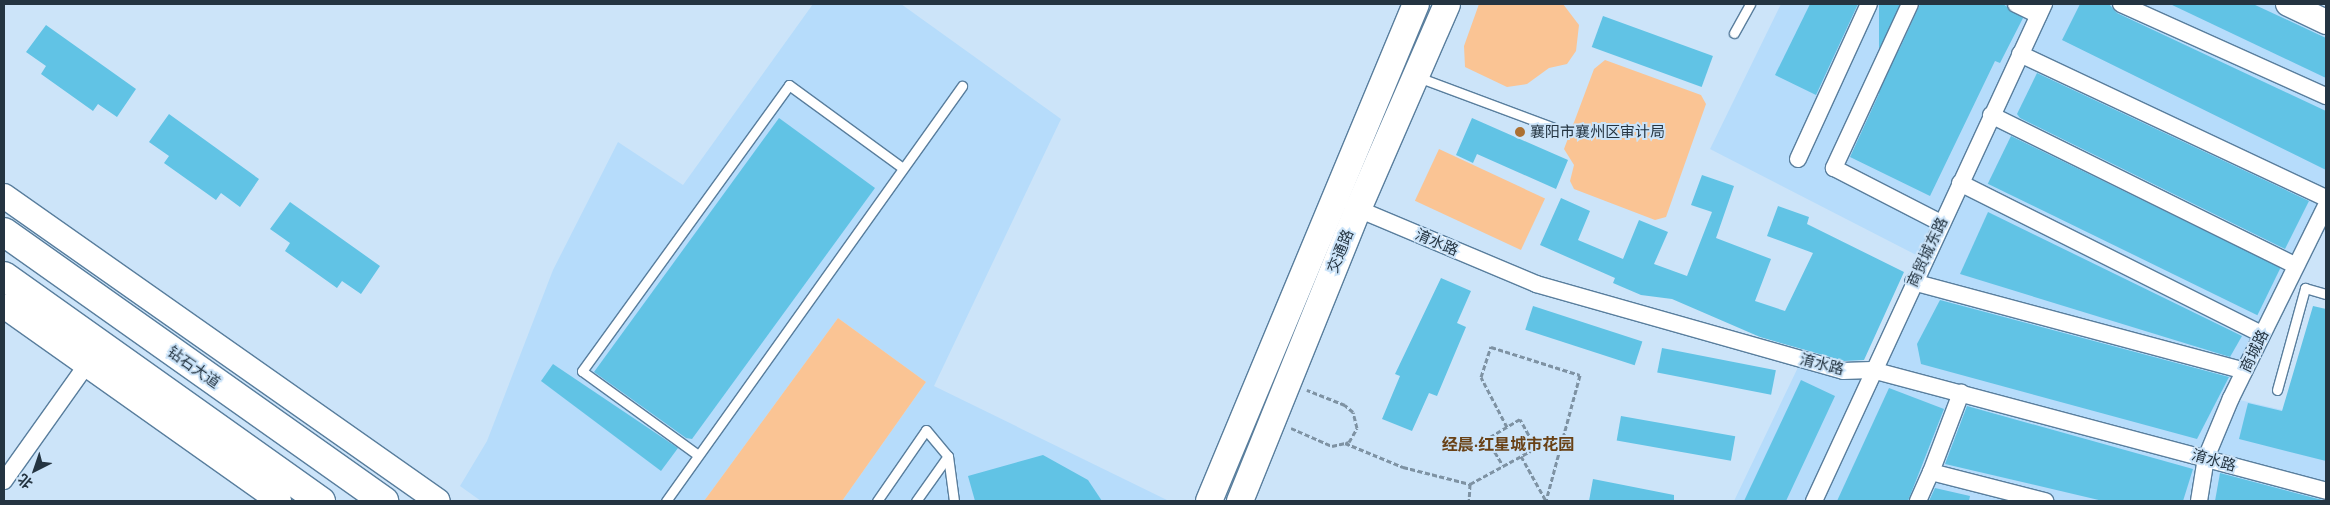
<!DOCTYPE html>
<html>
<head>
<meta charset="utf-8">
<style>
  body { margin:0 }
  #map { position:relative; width:2330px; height:505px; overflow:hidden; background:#cce4f9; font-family:"Libre Baskerville","Noto Sans SC",serif }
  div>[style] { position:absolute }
  .built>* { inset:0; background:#b6dcfb }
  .green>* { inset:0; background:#fac494; transform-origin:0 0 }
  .building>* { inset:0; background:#61c3e5; transform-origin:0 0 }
  .path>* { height:3px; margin-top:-1.5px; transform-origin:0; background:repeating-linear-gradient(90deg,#7e92a3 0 5px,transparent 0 7.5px) }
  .roads { filter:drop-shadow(1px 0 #597e9d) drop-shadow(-1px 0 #597e9d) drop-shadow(0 1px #597e9d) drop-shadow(0 -1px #597e9d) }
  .lane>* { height:9px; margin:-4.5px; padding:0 4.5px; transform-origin:4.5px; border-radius:4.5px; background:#fff }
  .street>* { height:16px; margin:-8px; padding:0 8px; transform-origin:8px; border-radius:8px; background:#fff }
  .secondary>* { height:24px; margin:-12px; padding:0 12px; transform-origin:12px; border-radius:12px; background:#fff }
  .primary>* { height:26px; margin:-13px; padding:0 13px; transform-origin:13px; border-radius:13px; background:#fff }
  .highway>* { height:28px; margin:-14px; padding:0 14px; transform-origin:14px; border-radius:14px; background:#fff }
  .dots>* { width:14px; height:14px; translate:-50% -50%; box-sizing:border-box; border:2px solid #cce4f9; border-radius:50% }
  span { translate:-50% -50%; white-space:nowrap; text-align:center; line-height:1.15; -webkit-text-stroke:4px #cce4f9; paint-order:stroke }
  .poi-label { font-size:15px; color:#243441 }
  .left { translate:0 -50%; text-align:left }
  .street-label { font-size:15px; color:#243441 }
  .neighbourhood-label { font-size:16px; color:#694116; font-weight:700 }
  .frame { position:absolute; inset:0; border:5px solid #243441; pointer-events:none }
  .north { position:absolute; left:10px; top:445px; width:50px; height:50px; -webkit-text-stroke:4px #cce4f9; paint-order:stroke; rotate:221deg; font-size:14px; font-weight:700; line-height:20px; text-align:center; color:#243441 }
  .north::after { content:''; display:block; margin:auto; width:18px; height:22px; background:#243441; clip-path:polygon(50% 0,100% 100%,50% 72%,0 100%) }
</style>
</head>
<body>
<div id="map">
  <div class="built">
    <i style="clip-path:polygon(813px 4px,901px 4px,1061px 119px,934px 386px,1169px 501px,842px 501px,926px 382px,838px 318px,704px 501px,481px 501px,460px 486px,487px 441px,553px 270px,618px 142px,683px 185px)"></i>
    <i style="clip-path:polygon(1781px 4px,2288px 4px,2326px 22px,2326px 206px,2231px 398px,2326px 420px,2326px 501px,1734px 501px,1802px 359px,1872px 370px,1924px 259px,1710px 149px)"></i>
  </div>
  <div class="green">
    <i style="clip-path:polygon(1479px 4px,1563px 4px,1579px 25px,1576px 51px,1567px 64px,1549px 68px,1527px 84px,1507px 87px,1465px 67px,1464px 46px)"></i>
    <i style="clip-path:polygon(1605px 60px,1701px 95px,1706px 104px,1666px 217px,1655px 220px,1574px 189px,1570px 181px,1574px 165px,1564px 149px,1594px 69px)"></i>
    <i style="left:1439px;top:149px;width:117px;height:57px;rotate:25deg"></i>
    <i style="clip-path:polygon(838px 318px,926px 382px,842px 501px,704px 501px)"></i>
  </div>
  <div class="building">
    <i style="clip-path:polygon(1810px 4px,1858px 4px,1816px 95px,1775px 75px)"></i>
    <i style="left:1879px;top:4px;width:20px;height:167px"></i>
    <i style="clip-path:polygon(1920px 4px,2003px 4px,2023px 18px,2000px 63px,1995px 61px,1930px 196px,1850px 157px)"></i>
    <i style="clip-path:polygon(2080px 4px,2109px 4px,2117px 13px,2326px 111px,2326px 170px,2062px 40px)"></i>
    <i style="clip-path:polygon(2170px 4px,2253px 4px,2326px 38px,2326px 78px)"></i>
    <i style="left:1603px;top:16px;width:117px;height:33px;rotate:20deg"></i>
    <i style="clip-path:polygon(46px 25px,136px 89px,117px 117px,98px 104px,93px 111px,41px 74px,46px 66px,26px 52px)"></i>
    <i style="clip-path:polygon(2037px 73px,2309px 201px,2285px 249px,2020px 118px,2017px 114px)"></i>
    <i style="clip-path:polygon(169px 114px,259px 179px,240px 207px,221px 193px,216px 200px,164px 163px,169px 156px,149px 142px)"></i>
    <i style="clip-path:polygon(779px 118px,875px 188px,692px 439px,686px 438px,594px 372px)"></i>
    <i style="clip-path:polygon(1472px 118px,1568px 160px,1556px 189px,1477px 154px,1473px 163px,1456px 155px)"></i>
    <i style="left:2011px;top:136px;width:300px;height:53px;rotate:26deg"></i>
    <i style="clip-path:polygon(1702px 175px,1734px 186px,1716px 238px,1771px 259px,1755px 301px,1785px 311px,1813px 253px,1767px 236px,1778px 206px,1809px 217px,1807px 224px,1904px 272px,1864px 360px,1844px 361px,1760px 337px,1672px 299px,1641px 295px,1613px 283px,1615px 278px,1540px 245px,1561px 198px,1590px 211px,1578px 240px,1623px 259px,1639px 220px,1668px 232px,1654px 264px,1687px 276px,1712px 212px,1691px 205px)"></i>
    <i style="clip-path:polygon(290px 202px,380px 266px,361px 294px,342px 281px,337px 288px,285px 251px,290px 243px,270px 229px)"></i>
    <i style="clip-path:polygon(1988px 212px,2242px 336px,2230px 357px,1960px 274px)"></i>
    <i style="clip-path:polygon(1441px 278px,1471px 291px,1457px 323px,1466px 327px,1437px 396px,1429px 393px,1412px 431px,1382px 419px,1400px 376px,1395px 374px)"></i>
    <i style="clip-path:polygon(1940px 300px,2229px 377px,2197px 439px,1921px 364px,1917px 344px)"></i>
    <i style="left:1533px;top:306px;width:115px;height:25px;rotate:18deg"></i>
    <i style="clip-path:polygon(2313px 306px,2326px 309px,2326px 461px,2239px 439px,2248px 403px,2282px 411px)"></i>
    <i style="left:1662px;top:348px;width:116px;height:25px;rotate:11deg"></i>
    <i style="clip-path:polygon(553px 364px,678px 448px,661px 471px,541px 381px)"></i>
    <i style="clip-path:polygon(1801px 380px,1835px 396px,1786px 501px,1744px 501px)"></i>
    <i style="clip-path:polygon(1889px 388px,1944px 409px,1908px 501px,1837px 501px)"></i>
    <i style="clip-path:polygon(1967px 406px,2193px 469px,2183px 501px,2103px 501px,1945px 464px)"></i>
    <i style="left:1621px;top:416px;width:116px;height:25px;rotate:10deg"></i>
    <i style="clip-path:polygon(1043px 455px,1088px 480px,1102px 501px,975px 501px,968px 476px)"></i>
    <i style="clip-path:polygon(2220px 473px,2326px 501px,2215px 501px)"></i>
    <i style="clip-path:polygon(1593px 479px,1674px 495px,1674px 501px,1589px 501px)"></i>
    <i style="clip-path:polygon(1935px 488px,1970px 496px,1969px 501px,1929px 501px)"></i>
  </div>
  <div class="path">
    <i style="left:1507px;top:427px;width:56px;rotate:-117.5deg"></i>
    <i style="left:1481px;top:377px;width:32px;rotate:-72deg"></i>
    <i style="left:1491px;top:347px;width:93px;rotate:17.5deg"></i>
    <i style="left:1580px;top:375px;width:131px;rotate:105.1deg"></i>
    <i style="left:1291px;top:428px;width:45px;rotate:23.7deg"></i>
    <i style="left:1332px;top:446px;width:17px;rotate:-13deg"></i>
    <i style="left:1349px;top:442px;width:16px;rotate:-60deg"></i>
    <i style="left:1357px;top:428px;width:16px;rotate:-104deg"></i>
    <i style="left:1353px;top:412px;width:11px;rotate:-139deg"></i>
    <i style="left:1345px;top:405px;width:41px;rotate:-158.5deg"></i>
    <i style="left:1345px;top:443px;width:63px;rotate:22.5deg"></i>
    <i style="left:1403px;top:467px;width:69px;rotate:14.2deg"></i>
    <i style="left:1470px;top:484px;width:17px;rotate:93deg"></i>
    <i style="left:1521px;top:456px;width:51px;rotate:60.9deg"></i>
    <i style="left:1470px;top:484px;width:75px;rotate:-28.6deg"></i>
    <i style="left:1536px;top:448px;width:33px;rotate:-119deg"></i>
    <i style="left:1520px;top:419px;width:39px;rotate:149deg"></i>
    <i style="left:1487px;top:439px;width:31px;rotate:59deg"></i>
  </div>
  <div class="roads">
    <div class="lane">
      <i style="left:1734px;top:33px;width:33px;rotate:-61deg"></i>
      <i style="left:1418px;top:77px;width:143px;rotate:20.5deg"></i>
      <i style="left:2277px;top:390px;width:106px;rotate:-74.6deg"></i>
      <i style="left:2305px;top:288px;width:22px;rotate:16deg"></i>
      <i style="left:698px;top:455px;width:143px;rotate:-144.1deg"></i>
      <i style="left:582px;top:371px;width:353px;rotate:-54.1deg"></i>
      <i style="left:789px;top:85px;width:141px;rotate:36.1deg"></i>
      <i style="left:666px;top:501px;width:510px;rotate:-54.5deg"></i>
      <i style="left:877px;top:501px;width:86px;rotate:-55.4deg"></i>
      <i style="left:926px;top:430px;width:34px;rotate:50deg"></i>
      <i style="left:948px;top:456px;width:45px;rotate:82.4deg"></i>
      <i style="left:916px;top:501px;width:55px;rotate:-54.6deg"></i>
    </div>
    <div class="street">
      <i style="left:1910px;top:4px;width:181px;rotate:114.9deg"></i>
      <i style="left:1834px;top:168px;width:120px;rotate:27.2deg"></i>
      <i style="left:2016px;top:4px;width:25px;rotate:26deg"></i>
      <i style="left:2121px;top:4px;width:225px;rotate:24.2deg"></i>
      <i style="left:2020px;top:54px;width:338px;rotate:25.2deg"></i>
      <i style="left:1991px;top:115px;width:340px;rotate:26.3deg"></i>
      <i style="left:1798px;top:159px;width:170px;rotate:-65.4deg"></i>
      <i style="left:1960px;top:183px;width:338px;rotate:26.6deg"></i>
      <i style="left:1358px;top:209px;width:193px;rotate:22.8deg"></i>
      <i style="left:1536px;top:284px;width:319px;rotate:15.8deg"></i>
      <i style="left:1843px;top:371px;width:29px;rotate:-2deg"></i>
      <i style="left:1872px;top:370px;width:470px;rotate:14.9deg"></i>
      <i style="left:1913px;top:282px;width:343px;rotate:15deg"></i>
      <i style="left:1931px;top:472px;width:85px;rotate:-69.2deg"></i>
      <i style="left:4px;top:481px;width:152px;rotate:-54.6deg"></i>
      <i style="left:1814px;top:501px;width:548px;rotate:-65.17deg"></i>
      <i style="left:1918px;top:501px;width:32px;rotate:-66deg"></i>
      <i style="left:1931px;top:472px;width:118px;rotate:14.3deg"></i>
      <i style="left:2199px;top:501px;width:44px;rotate:-80.8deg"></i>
      <i style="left:2206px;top:458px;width:65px;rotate:-67.4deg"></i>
      <i style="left:2231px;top:398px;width:214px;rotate:-63.7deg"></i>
    </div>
    <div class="secondary">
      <i style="left:2288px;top:4px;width:42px;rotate:25.3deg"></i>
      <i style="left:4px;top:196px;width:530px;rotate:35.1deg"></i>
      <i style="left:4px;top:306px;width:337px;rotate:35.3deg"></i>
    </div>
    <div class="primary">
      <i style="left:1209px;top:501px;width:538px;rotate:-67.39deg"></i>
      <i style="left:1240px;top:501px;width:315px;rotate:-68deg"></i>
      <i style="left:1358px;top:209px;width:223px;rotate:-66.5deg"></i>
    </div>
    <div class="highway">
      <i style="left:4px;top:232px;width:466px;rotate:35.3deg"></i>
      <i style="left:4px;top:276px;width:389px;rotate:35.4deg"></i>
    </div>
  </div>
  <div class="dots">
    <i style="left:1520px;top:132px;background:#ac7032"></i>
  </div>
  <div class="poi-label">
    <span class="left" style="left:1530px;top:132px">襄阳市襄州区审计局</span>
  </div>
  <div class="street-label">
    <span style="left:1437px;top:242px;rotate:23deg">淯水路</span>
    <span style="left:1340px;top:251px;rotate:-68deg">交通路</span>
    <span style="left:1927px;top:252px;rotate:-65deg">商贸城东路</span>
    <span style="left:2254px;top:351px;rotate:-64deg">商城路</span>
    <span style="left:1822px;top:364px;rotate:14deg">淯水路</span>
    <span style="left:194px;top:367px;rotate:35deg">钻石大道</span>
    <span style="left:2214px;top:460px;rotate:15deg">淯水路</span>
  </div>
  <div class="neighbourhood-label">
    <span style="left:1508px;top:444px">经晨·红星城市花园</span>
  </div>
  <div class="frame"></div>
  <div class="north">北</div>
</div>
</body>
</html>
